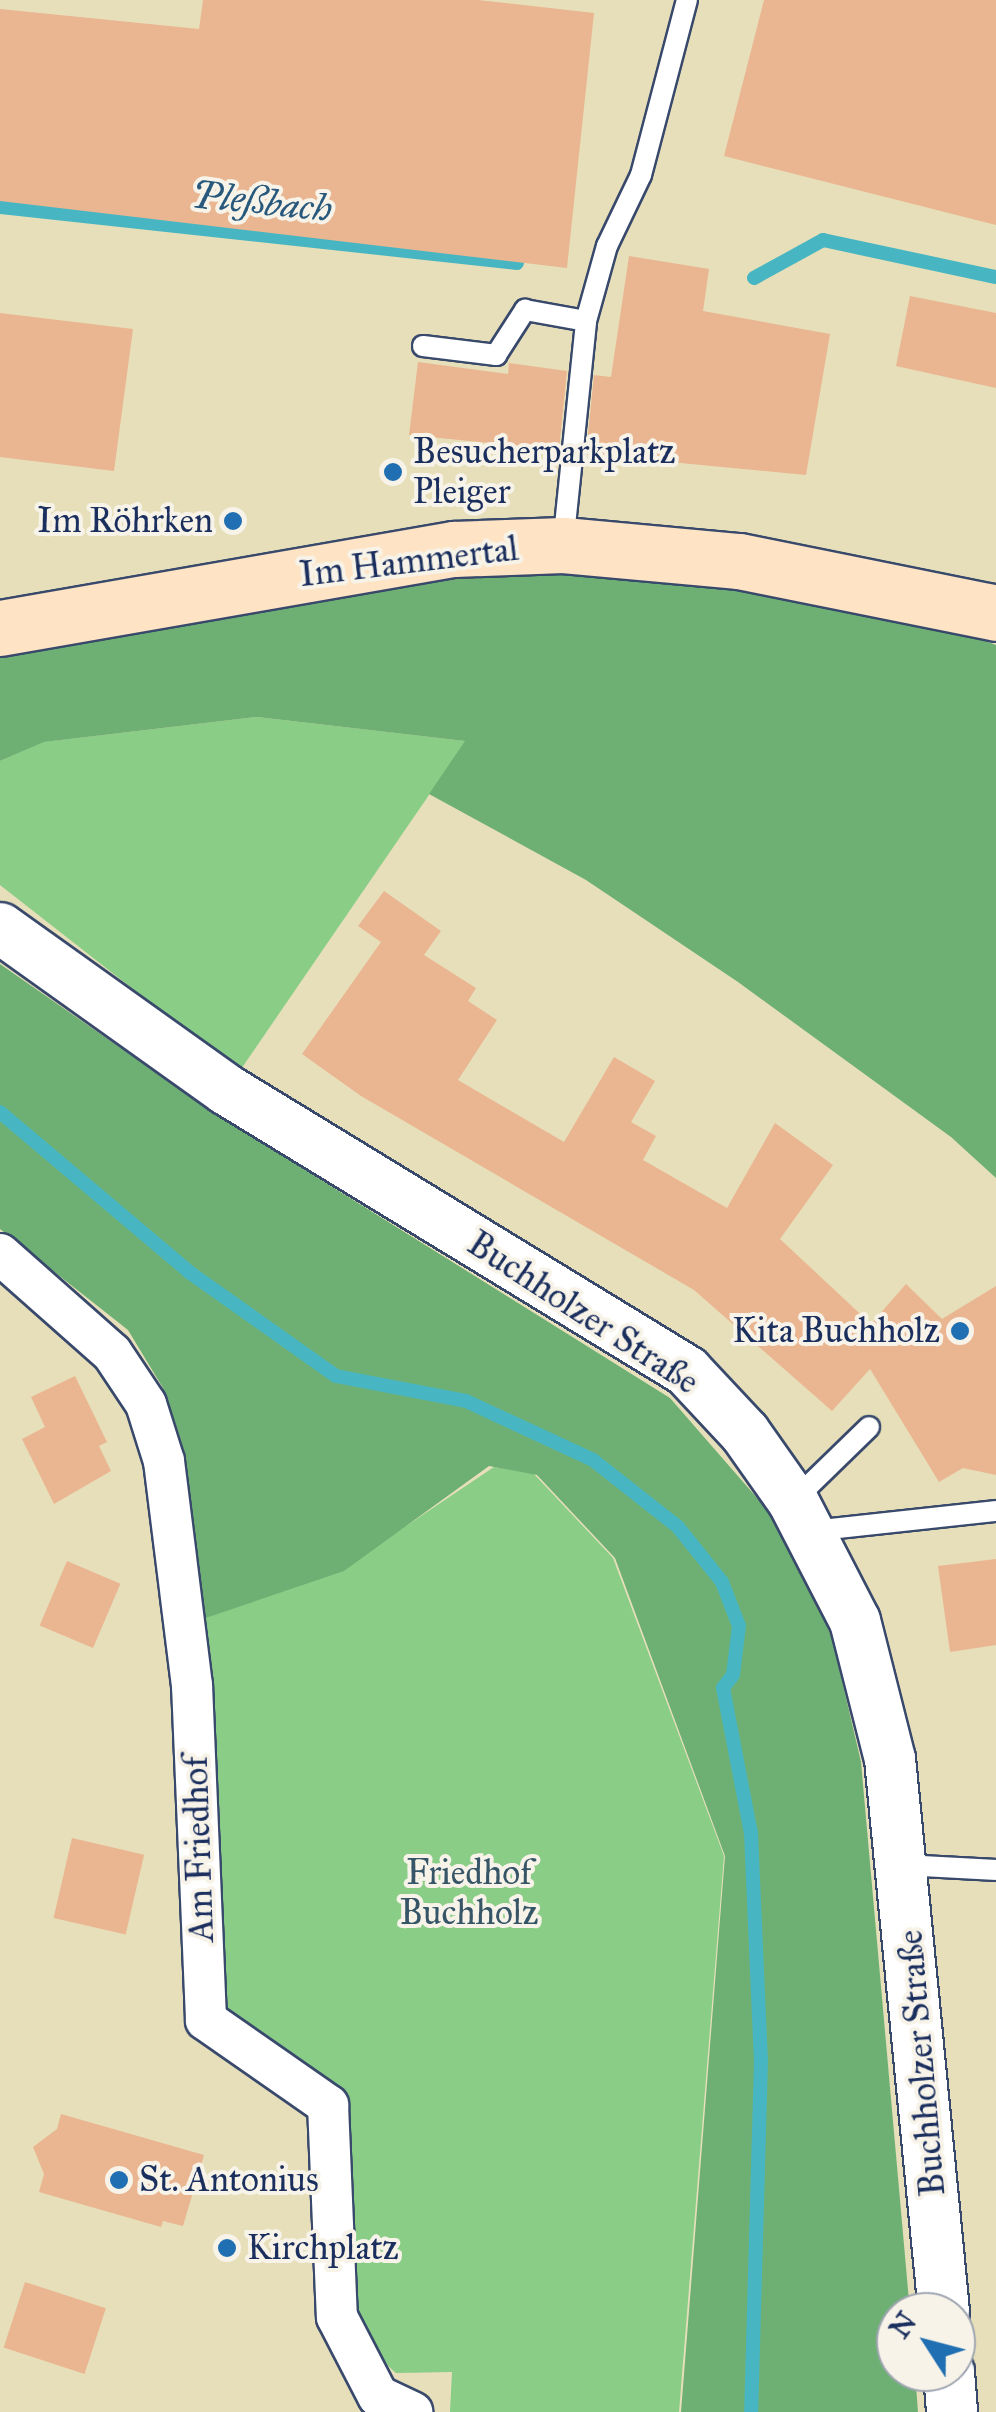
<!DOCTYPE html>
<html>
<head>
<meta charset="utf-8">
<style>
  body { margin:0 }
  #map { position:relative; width:996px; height:2412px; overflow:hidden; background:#e6dfba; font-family:"IM FELL Great Primer",serif }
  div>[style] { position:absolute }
  .green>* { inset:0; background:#89cd87 }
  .forest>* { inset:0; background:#6eb074 }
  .stream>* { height:14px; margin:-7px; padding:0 7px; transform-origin:7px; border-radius:7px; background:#48b6c2 }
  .building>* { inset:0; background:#eab691; transform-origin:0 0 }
  .roads { filter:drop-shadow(2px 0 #39496c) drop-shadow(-2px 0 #39496c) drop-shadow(0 2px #39496c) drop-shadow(0 -2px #39496c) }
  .service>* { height:20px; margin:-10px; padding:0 10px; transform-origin:10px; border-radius:10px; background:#fff }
  .minor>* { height:40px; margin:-20px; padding:0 20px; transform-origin:20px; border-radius:20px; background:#fff }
  .tertiary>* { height:50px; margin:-25px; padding:0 25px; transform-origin:25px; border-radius:25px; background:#fff }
  .secondary>* { height:55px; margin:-27.5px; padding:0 27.5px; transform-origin:27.5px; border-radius:27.5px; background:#fee4c5 }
  .dots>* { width:28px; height:28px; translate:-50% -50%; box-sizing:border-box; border:5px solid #f7f3e8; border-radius:50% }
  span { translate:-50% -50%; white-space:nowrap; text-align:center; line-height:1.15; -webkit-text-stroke:8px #f7f3e8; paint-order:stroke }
  .poi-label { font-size:35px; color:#1b2f5e }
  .left { translate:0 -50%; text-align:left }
  .right { translate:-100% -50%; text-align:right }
  .street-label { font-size:35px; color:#1b2f5e }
  .park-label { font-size:35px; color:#365668 }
  .water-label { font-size:38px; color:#28587c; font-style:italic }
  .north { position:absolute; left:876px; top:2292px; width:100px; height:100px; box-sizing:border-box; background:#f7f3e8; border:2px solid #9fa5b1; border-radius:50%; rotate:306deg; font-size:28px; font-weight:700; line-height:40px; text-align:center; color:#1b2f5e }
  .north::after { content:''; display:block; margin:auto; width:35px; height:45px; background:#1f6fb2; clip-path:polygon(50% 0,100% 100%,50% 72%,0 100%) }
</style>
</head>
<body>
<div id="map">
  <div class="green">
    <i style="clip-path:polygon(257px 717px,466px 741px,239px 1072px,0 885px,0 761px,43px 742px)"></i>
    <i style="clip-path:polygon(494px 1467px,533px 1473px,613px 1558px,724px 1856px,679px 2412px,450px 2412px,452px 2372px,396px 2373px,351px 2333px,331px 2105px,227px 2027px,197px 1621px,342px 1569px)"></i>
  </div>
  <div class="forest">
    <i style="clip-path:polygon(452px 565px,733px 583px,889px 604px,996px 645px,996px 1178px,951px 1137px,738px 982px,586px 880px,429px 794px,465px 741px,257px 717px,44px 742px,0 761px,0 651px)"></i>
    <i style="clip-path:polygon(0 964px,214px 1113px,670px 1398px,784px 1529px,832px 1638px,861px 1762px,910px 2312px,896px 2312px,896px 2372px,915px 2372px,918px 2412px,681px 2412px,725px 1856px,615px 1558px,537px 1475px,489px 1466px,344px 1571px,197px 1621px,187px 1484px,163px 1388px,128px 1330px,0 1229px)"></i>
  </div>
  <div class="stream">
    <i style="left:0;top:207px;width:520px;rotate:6.18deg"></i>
    <i style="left:754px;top:278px;width:79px;rotate:-28.8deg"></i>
    <i style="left:823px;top:240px;width:177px;rotate:12.1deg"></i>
    <i style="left:0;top:1112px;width:248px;rotate:40.2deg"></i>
    <i style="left:189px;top:1272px;width:180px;rotate:35.3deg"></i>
    <i style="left:336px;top:1376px;width:132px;rotate:10.9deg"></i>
    <i style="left:466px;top:1401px;width:140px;rotate:24.9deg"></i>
    <i style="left:593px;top:1460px;width:108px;rotate:38.2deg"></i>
    <i style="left:678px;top:1527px;width:70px;rotate:51.3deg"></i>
    <i style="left:722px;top:1582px;width:47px;rotate:68.9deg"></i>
    <i style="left:739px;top:1626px;width:49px;rotate:97deg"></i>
    <i style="left:733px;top:1675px;width:16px;rotate:128deg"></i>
    <i style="left:723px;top:1688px;width:148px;rotate:79.1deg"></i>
    <i style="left:751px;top:1833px;width:227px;rotate:87.5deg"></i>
    <i style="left:761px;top:2060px;width:352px;rotate:91.6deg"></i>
  </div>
  <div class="building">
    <i style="clip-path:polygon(203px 0,478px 0,594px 13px,567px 268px,0 201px,0 9px,199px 29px)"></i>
    <i style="clip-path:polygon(764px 0,996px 0,996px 225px,724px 156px)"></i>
    <i style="clip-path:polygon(629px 256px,709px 269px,703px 311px,830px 334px,806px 475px,586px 454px,594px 375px,611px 377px)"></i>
    <i style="clip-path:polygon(910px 296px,996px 313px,996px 388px,896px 366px)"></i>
    <i style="clip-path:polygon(0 313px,133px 329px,114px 471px,0 457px)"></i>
    <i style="clip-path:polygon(418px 362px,508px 374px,509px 363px,567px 371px,559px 450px,409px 435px)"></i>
    <i style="clip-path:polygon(384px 891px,441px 931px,424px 955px,476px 988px,468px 1001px,497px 1020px,458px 1080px,564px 1142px,614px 1057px,655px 1081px,631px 1122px,656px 1136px,643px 1160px,727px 1208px,775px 1123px,833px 1165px,780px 1239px,871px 1324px,906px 1284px,942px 1319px,996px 1286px,996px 1475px,963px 1468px,939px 1482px,870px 1369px,832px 1411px,694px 1290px,361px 1096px,302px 1054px,381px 942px,358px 926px)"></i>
    <i style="clip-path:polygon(75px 1376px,107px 1442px,99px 1446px,111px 1471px,54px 1504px,22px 1439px,45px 1427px,31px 1397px)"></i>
    <i style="clip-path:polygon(996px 1559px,996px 1645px,950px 1652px,938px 1566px)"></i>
    <i style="left:67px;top:1561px;width:58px;height:70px;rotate:23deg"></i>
    <i style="left:72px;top:1838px;width:74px;height:82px;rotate:13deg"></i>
    <i style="clip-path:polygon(61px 2114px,204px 2155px,183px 2226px,163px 2221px,161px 2227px,39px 2192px,44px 2174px,33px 2147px,57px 2129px)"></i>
    <i style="left:25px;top:2282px;width:85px;height:69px;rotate:18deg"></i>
  </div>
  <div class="roads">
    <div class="service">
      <i style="left:423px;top:346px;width:74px;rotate:7deg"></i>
      <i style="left:496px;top:355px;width:54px;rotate:-57.2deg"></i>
      <i style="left:525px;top:310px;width:62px;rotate:10.2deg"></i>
      <i style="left:563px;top:545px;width:225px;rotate:-84.1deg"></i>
      <i style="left:586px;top:321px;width:78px;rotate:-74.4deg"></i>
      <i style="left:607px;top:246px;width:79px;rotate:-64.4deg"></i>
      <i style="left:641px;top:175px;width:181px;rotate:-75.3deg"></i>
      <i style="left:793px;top:1501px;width:106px;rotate:-44.2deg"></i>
      <i style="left:811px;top:1531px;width:186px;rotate:-6.2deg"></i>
      <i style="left:904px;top:1865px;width:92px;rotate:3.1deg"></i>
    </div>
    <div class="minor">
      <i style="left:0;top:1254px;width:149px;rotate:41.5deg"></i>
      <i style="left:112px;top:1353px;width:61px;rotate:56.3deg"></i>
      <i style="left:146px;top:1404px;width:60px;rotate:72.5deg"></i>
      <i style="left:164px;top:1461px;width:226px;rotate:82.9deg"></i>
      <i style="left:192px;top:1685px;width:335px;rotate:87.6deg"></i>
      <i style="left:206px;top:2020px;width:149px;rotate:34.9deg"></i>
      <i style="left:328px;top:2105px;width:212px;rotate:87.6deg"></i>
      <i style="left:337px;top:2317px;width:89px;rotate:62.6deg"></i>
      <i style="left:378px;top:2396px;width:38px;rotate:25deg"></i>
    </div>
    <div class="tertiary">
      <i style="left:0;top:928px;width:279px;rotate:35.5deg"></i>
      <i style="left:227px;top:1090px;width:539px;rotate:31.42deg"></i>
      <i style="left:687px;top:1371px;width:85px;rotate:46.9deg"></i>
      <i style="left:745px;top:1433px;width:83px;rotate:54.8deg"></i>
      <i style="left:793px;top:1501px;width:135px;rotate:62.7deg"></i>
      <i style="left:855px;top:1621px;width:142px;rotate:75.8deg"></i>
      <i style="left:890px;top:1759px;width:556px;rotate:84.42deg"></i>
      <i style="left:949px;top:2372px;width:40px;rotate:85.7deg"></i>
    </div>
    <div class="secondary">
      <i style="left:0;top:628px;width:461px;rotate:-9.9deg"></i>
      <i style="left:454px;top:549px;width:109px;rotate:-2.1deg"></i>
      <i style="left:563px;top:545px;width:177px;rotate:5.2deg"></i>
      <i style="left:739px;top:561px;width:262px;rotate:11.4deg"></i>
    </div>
  </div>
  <div class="dots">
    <i style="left:393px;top:472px;background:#1f6fb2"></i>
    <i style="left:233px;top:521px;background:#1f6fb2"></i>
    <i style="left:960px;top:1331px;background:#1f6fb2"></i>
    <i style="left:119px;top:2180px;background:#1f6fb2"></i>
    <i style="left:227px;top:2248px;background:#1f6fb2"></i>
  </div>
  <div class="poi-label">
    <span class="left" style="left:413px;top:472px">Besucherparkplatz<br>Pleiger</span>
    <span class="right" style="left:213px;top:521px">Im Röhrken</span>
    <span class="right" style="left:940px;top:1331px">Kita Buchholz</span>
    <span class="left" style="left:139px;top:2180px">St. Antonius</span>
    <span class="left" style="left:247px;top:2248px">Kirchplatz</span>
  </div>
  <div class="street-label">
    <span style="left:409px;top:562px;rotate:-7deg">Im Hammertal</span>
    <span style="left:583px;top:1313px;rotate:33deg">Buchholzer Straße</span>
    <span style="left:199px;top:1849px;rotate:-92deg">Am Friedhof</span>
    <span style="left:922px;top:2063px;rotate:-95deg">Buchholzer Straße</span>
  </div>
  <div class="park-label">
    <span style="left:469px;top:1893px">Friedhof<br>Buchholz</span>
  </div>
  <div class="water-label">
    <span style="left:262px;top:202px;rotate:6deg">Pleßbach</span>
  </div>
  <div class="north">N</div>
</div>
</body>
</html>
